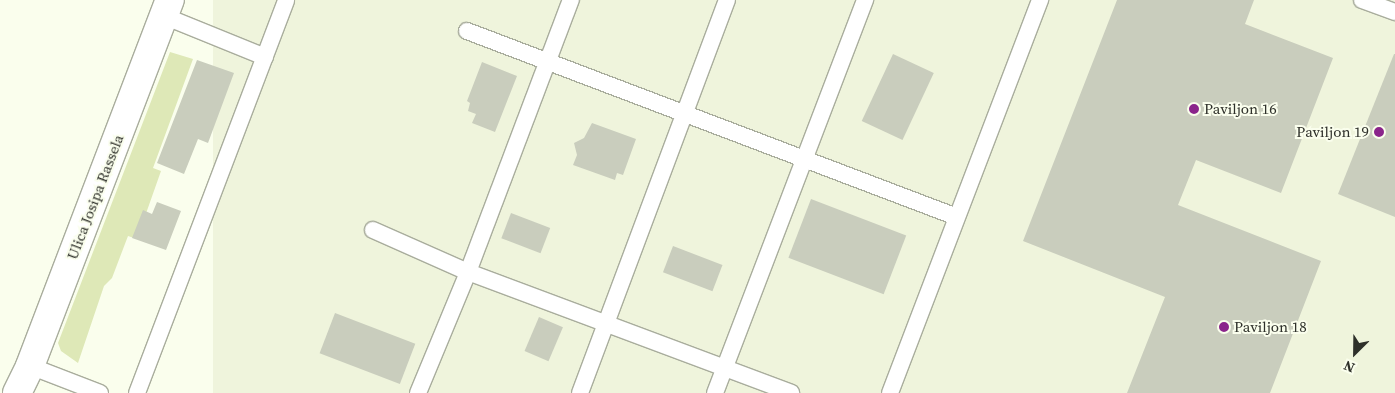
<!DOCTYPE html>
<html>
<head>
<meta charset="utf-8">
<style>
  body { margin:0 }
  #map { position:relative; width:1395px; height:393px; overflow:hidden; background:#fafeed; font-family:"Source Serif 4",serif }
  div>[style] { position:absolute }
  .built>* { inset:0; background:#eff4dc; transform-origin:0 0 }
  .green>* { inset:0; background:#dee8b7 }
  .building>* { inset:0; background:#c9cdbd; transform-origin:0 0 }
  .roads { filter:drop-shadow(1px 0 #a9ad9d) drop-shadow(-1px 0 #a9ad9d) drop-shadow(0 1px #a9ad9d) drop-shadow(0 -1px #a9ad9d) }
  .service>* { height:16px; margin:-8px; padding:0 8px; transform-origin:8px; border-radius:8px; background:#fff }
  .minor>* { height:28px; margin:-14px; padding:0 14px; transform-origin:14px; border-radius:14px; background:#fff }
  .dots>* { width:14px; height:14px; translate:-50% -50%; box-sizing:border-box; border:2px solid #fafeed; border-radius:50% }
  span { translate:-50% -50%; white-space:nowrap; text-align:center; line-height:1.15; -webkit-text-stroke:4px #fafeed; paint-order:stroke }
  .poi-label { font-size:15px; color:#2e302a }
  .left { translate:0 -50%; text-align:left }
  .right { translate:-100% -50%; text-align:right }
  .street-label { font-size:15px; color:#2e302a }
  .north { position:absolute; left:1330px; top:328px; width:50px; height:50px; -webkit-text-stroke:4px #fafeed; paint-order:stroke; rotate:203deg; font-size:14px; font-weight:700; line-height:20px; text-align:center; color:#2e302a }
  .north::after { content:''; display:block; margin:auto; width:18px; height:22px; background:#2e302a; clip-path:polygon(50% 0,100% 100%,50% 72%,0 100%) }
</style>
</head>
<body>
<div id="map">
  <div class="built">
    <i style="left:213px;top:0;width:1182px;height:421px"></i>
  </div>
  <div class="green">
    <i style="clip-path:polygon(170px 52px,193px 59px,153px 168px,161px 171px,137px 239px,128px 236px,112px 278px,104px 286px,78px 363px,61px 351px,58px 343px)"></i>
  </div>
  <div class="building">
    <i style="clip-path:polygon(1117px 0,1254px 0,1245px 24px,1333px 58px,1281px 193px,1196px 160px,1178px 205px,1321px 261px,1270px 393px,1127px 393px,1165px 297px,1023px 241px)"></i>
    <i style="left:893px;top:54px;width:45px;height:74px;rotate:25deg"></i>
    <i style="clip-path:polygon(1394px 54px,1395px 54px,1395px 217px,1338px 194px)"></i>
    <i style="clip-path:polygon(197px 60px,234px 73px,208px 143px,198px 139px,184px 174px,157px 163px)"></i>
    <i style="clip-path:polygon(482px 62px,517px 76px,495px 132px,472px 123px,476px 114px,468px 111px,470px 103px,467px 101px)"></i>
    <i style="clip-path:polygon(592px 123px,636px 139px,623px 175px,617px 173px,615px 180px,573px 165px,577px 155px,574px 143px,584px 138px)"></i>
    <i style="left:811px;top:199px;width:102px;height:63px;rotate:21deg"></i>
    <i style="clip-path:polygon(157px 202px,181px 211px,166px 250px,132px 238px,143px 210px,152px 214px)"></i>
    <i style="left:511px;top:213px;width:42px;height:27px;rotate:21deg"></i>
    <i style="left:673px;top:246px;width:53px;height:28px;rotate:21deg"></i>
    <i style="left:335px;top:313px;width:86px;height:43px;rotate:21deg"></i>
    <i style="left:539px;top:317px;width:26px;height:37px;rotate:23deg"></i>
  </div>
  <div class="roads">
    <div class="service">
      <i style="left:1362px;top:0;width:35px;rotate:20deg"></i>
      <i style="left:164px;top:16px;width:109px;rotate:22.1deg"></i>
      <i style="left:467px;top:31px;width:524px;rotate:20.79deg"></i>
      <i style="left:373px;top:230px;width:104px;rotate:23.9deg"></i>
      <i style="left:468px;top:272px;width:345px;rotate:20.5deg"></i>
      <i style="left:30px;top:366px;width:75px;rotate:21.1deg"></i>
      <i style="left:137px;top:393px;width:420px;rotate:-69.2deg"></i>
      <i style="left:418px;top:393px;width:131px;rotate:-67.5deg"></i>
      <i style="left:468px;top:272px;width:291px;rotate:-69.3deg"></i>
      <i style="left:580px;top:393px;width:420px;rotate:-69.5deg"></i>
      <i style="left:715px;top:393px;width:421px;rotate:-69.1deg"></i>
      <i style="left:890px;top:393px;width:421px;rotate:-69.1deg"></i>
    </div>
    <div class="minor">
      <i style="left:17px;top:393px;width:30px;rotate:-64deg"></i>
      <i style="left:30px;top:366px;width:392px;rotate:-69.1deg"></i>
    </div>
  </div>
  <div class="dots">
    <i style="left:1194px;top:109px;background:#8a248b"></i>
    <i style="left:1379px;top:132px;background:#8a248b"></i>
    <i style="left:1224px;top:327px;background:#8a248b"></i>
  </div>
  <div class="poi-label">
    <span class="left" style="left:1204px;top:109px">Paviljon 16</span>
    <span class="right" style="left:1369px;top:132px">Paviljon 19</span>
    <span class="left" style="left:1234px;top:327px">Paviljon 18</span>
  </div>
  <div class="street-label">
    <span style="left:95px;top:197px;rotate:-69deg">Ulica Josipa Rassela</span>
  </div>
  <div class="north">N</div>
</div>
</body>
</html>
